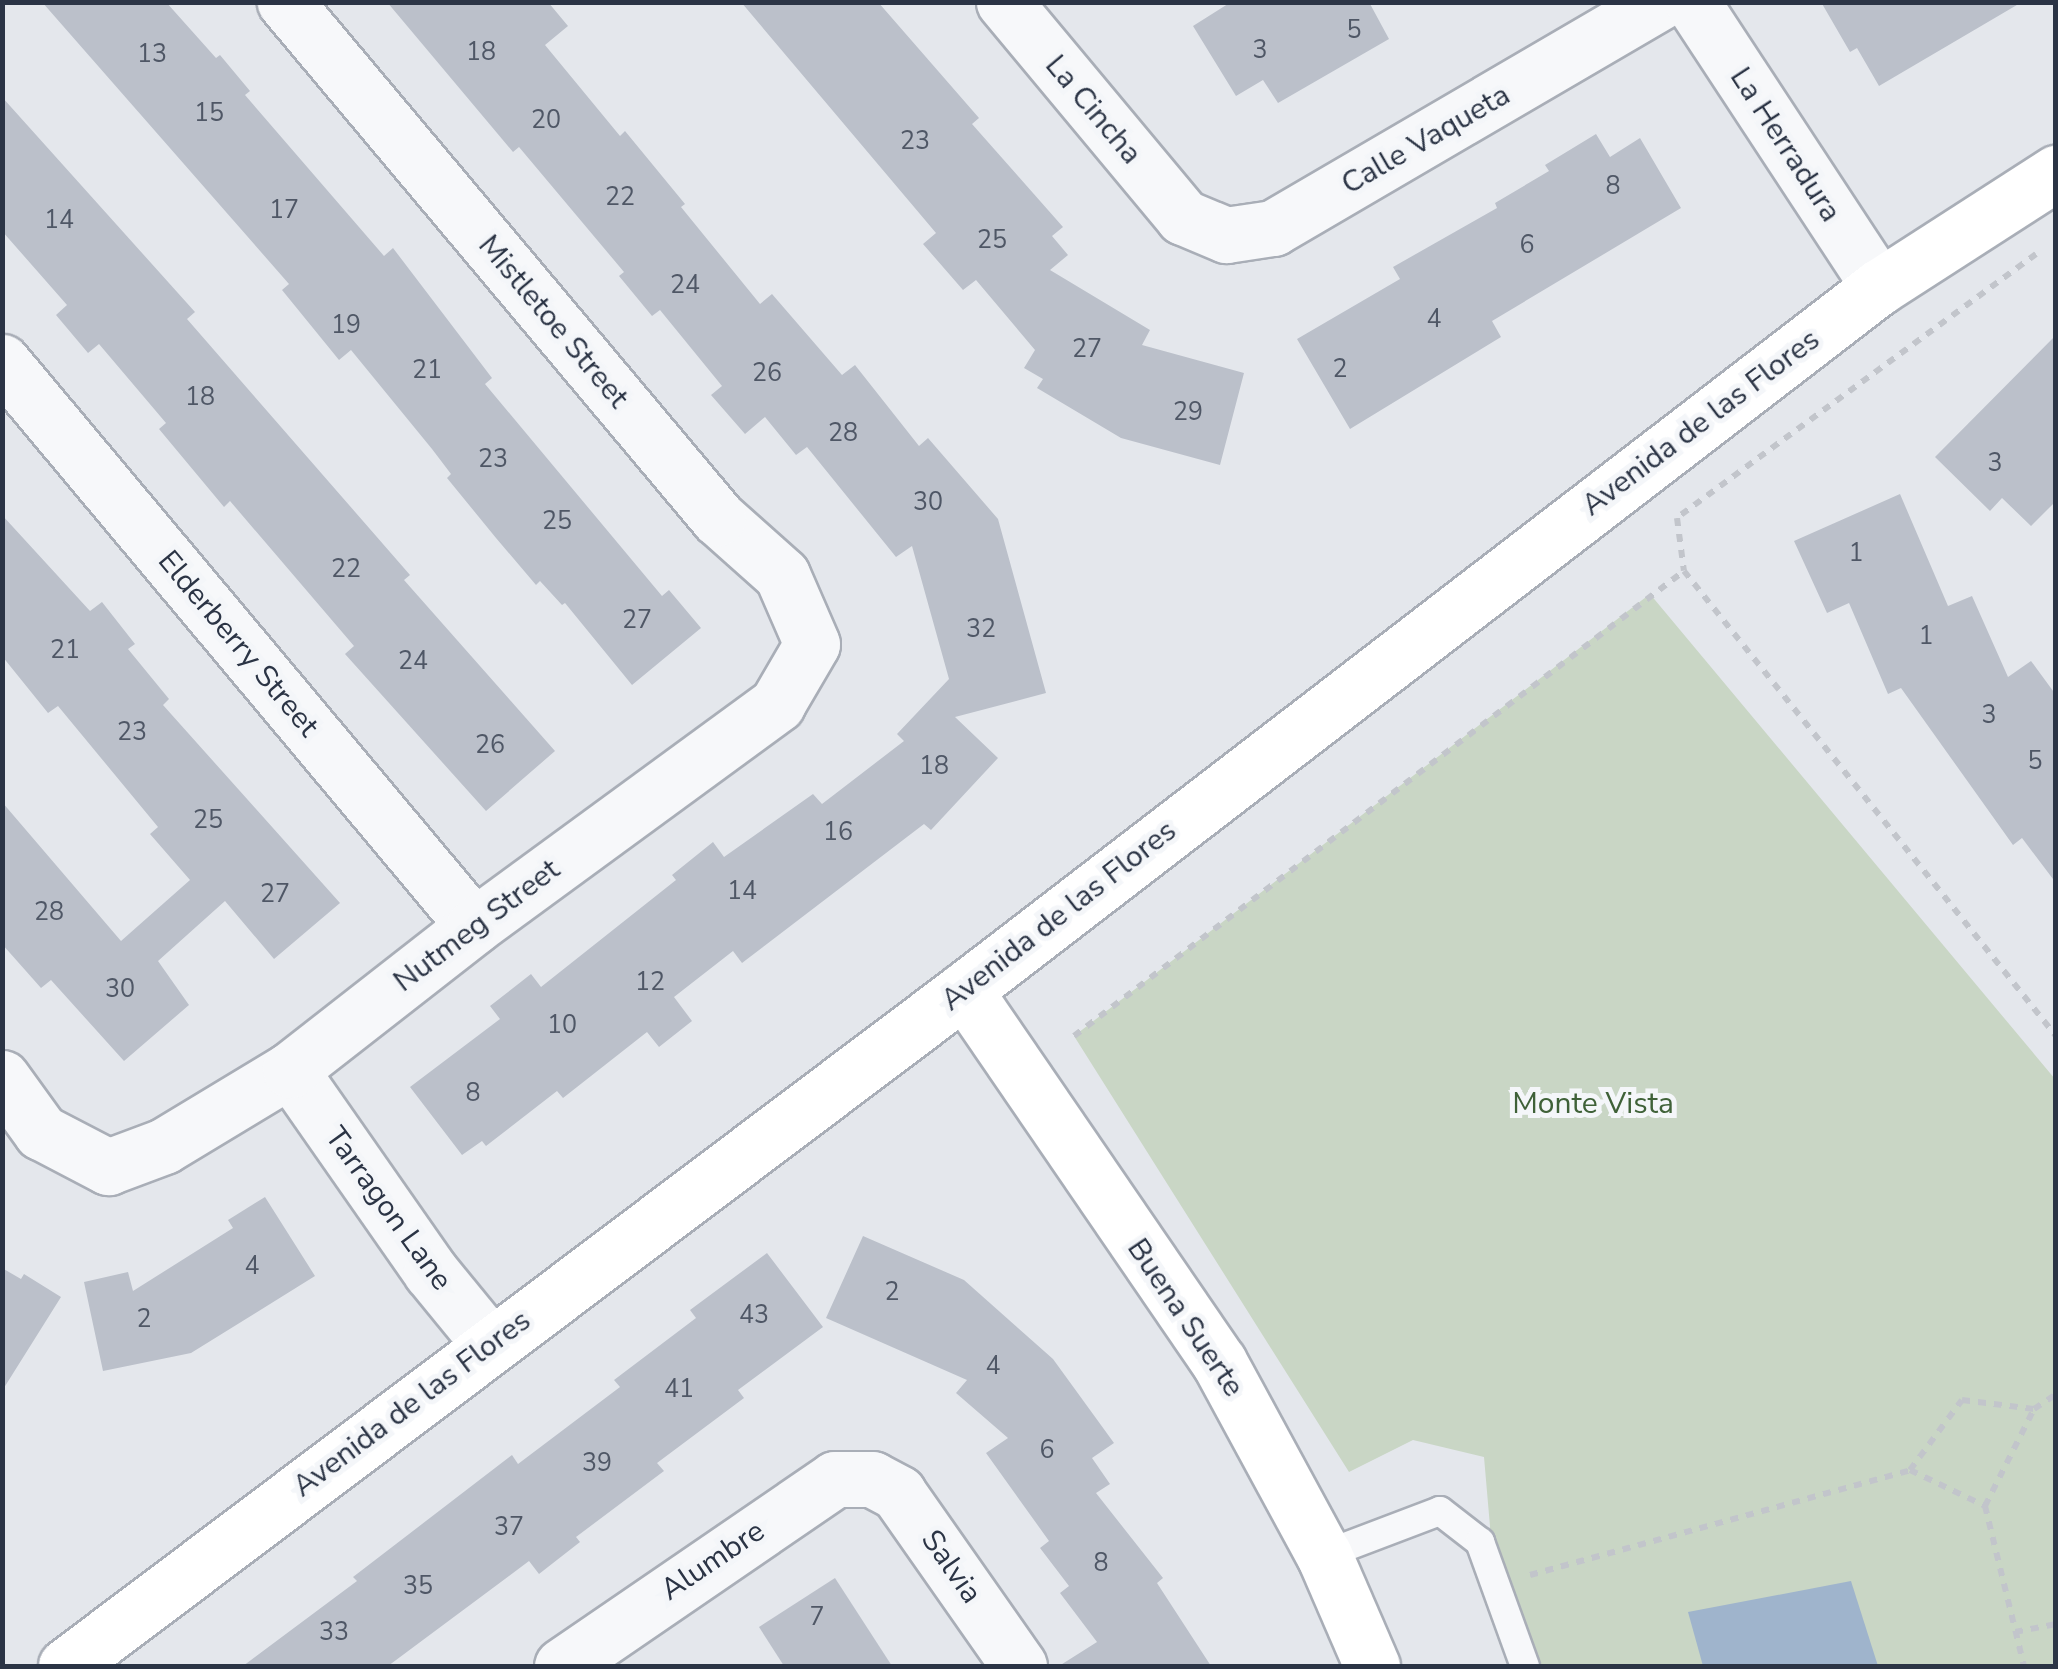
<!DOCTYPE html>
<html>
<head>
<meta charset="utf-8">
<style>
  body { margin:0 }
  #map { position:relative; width:2058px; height:1669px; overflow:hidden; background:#e4e7ec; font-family:"Nunito Sans",sans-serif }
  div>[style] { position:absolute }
  .green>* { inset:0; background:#c9d6c5 }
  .water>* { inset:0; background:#9fb4cc }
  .building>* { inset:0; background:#bbc0ca }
  .path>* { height:6px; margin-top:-3px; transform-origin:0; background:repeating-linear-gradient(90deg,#c2c5cb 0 8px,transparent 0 16px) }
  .roads { filter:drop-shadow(2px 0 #a9aeb7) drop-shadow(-2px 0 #a9aeb7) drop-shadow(0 2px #a9aeb7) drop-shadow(0 -2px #a9aeb7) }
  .lane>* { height:28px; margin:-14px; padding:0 14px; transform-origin:14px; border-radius:14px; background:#f7f8fa }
  .street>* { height:55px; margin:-27.5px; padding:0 27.5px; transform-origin:27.5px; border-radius:27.5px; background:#f7f8fa }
  .secondary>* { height:55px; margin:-27.5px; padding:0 27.5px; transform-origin:27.5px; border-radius:27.5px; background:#fff }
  span { translate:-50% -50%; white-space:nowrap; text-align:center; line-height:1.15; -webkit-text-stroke:10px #f4f6f9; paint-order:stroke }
  .number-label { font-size:25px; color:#4f5766 }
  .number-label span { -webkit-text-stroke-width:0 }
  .street-label { font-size:30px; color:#2b3445 }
  .park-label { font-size:30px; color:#3f6138 }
  .frame { position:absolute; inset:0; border:5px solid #2b3445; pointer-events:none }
</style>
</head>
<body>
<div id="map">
  <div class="green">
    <i style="clip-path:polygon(1650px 594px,2055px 1079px,2055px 1666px,1523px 1666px,1495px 1584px,1484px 1457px,1413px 1440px,1349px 1472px,1074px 1036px)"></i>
  </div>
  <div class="water">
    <i style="clip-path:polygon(1851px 1581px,1878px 1666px,1703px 1666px,1688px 1612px)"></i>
  </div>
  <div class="building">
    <i style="clip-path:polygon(42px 2px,166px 2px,216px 58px,220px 55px,250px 91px,245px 95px,384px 256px,393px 248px,492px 378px,485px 384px,662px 596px,669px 590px,701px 628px,632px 685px,565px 603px,562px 605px,540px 581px,536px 585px,496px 538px,447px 478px,451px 474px,432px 449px,351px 350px,339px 360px,282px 290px,289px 284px)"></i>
    <i style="clip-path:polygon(387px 2px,548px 2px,568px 26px,545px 45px,620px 136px,625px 131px,685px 204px,681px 207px,760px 304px,772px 294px,842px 375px,855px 365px,919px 446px,928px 438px,998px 519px,1046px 693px,955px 717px,998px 758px,931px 830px,924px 824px,742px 963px,733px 951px,674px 997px,692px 1021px,659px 1047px,647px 1032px,563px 1098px,557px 1091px,486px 1146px,482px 1141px,462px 1155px,410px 1087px,500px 1019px,490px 1006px,531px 974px,541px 987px,676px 880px,672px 875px,713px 842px,724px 857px,813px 794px,822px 804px,904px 741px,897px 734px,949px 679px,912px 546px,896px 557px,807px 447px,796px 455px,765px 417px,745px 434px,711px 395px,722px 386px,660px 310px,652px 316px,619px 276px,624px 272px,519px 147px,513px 152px)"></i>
    <i style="clip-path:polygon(741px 2px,878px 2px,979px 118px,972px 124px,1063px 227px,1052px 236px,1068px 255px,1050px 270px,1150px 330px,1142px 345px,1244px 373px,1220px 465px,1121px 438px,1037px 388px,1043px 379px,1024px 368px,1035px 350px,976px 280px,963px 290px,923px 244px,936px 233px)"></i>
    <i style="clip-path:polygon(1231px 2px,1369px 2px,1389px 39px,1278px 103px,1263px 80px,1236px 96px,1193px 26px)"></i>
    <i style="clip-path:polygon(1821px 2px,2022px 2px,1879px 86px,1857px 48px,1850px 52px)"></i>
    <i style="clip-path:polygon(2px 97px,195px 312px,187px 319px,410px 575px,404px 580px,555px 751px,486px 811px,345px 654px,354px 646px,230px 501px,224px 507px,159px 429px,166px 423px,99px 344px,88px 353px,56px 315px,67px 305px,2px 231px)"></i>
    <i style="clip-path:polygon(1596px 134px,1610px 157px,1640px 138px,1681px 208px,1492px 321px,1501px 337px,1350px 429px,1297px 339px,1400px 279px,1393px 267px,1497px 208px,1495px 203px,1549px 171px,1545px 165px)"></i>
    <i style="clip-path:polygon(2056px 335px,2056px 501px,2031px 526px,2002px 498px,1990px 511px,1935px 457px)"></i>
    <i style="clip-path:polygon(1900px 494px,1948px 606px,1972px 596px,2008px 677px,2031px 661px,2056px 695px,2056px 883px,2022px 838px,2013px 845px,1901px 688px,1888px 694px,1849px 603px,1827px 613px,1794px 541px)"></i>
    <i style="clip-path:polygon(2px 515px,90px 611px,102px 602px,135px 644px,128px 649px,169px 699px,163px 705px,340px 903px,274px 959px,225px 901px,158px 961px,189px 1005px,124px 1061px,51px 980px,41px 988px,2px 944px,2px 802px,121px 941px,190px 880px,150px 834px,158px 827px,58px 706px,48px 713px,2px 656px)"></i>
    <i style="clip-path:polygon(265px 1197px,315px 1276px,191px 1353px,103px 1371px,84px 1282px,128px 1272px,133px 1291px,233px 1228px,228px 1220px)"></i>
    <i style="clip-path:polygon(863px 1236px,964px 1280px,1053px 1359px,1114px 1443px,1092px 1458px,1110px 1484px,1096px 1493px,1163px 1578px,1157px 1583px,1211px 1666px,1059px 1666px,1097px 1642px,1060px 1593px,1069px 1586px,1040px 1548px,1049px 1541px,986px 1453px,1008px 1438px,956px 1393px,967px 1380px,826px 1318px)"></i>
    <i style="clip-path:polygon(767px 1253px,823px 1327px,738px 1390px,744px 1398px,657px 1463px,664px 1471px,576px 1537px,580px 1542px,539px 1574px,529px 1561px,388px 1666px,243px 1666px,357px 1581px,353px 1577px,512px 1455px,518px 1464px,620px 1387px,614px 1380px,696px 1318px,690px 1310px)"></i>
    <i style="clip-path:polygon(2px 1268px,21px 1279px,24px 1274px,61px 1297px,2px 1391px)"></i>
    <i style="clip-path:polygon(835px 1578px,892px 1666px,784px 1666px,759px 1627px)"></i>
  </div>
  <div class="path">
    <i style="left:2036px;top:254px;width:446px;rotate:143.7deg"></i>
    <i style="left:1677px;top:518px;width:53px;rotate:82.5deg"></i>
    <i style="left:1684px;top:571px;width:595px;rotate:51.34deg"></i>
    <i style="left:1074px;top:1036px;width:767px;rotate:-37.32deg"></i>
    <i style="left:1910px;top:1470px;width:83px;rotate:25.6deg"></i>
    <i style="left:1985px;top:1506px;width:109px;rotate:-63.2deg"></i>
    <i style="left:1985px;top:1506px;width:165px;rotate:76.3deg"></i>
    <i style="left:1530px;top:1575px;width:394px;rotate:-15.4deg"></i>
    <i style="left:1910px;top:1470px;width:87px;rotate:-53.4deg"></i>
    <i style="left:1962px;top:1400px;width:73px;rotate:7.1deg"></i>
    <i style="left:2034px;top:1409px;width:27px;rotate:-34deg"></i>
    <i style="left:2015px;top:1632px;width:42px;rotate:-11deg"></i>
  </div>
  <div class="roads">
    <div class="lane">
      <i style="left:1324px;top:1555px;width:124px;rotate:-20.8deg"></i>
      <i style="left:1440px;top:1511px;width:51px;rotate:37.8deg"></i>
      <i style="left:1480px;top:1542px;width:132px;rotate:70.1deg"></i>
    </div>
    <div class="street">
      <i style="left:1004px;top:2px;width:280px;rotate:50.2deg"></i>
      <i style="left:1183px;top:217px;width:47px;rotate:22.7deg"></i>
      <i style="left:1226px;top:235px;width:48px;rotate:-8.5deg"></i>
      <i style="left:1273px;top:228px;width:448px;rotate:-30.3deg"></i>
      <i style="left:1692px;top:2px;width:341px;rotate:56.7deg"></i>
      <i style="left:2px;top:362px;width:735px;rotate:50.07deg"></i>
      <i style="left:290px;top:1070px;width:246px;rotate:55.1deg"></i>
      <i style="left:431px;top:1272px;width:93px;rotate:50.7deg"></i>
      <i style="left:2px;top:1078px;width:67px;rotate:54.2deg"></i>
      <i style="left:41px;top:1132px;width:76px;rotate:27.6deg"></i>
      <i style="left:108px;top:1167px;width:60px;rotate:-20.6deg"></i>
      <i style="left:164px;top:1146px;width:147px;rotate:-31.1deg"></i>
      <i style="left:290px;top:1070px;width:234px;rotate:-38deg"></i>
      <i style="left:474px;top:926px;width:376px;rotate:-36.2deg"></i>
      <i style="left:777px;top:704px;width:69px;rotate:-59.7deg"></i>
      <i style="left:812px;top:644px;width:75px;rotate:-113.5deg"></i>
      <i style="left:782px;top:575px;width:86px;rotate:-138.3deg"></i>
      <i style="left:718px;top:518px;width:674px;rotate:-130deg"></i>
      <i style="left:562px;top:1666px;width:331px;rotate:-34.4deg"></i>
      <i style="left:835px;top:1479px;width:37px"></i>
      <i style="left:872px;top:1479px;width:30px;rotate:28deg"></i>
      <i style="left:898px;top:1493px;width:211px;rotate:55deg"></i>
    </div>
    <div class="secondary">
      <i style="left:964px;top:990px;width:451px;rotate:55.6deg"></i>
      <i style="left:1219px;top:1362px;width:220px;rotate:61.5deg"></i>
      <i style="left:1324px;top:1555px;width:121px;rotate:66.6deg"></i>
      <i style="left:66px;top:1666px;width:1124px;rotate:-36.97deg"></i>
      <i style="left:964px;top:990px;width:1154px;rotate:-37.54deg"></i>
      <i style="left:1879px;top:287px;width:211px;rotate:-32.8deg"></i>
    </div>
  </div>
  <div class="number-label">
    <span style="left:1354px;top:30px">5</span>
    <span style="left:1260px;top:50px">3</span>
    <span style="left:481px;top:52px">18</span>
    <span style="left:152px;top:54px">13</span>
    <span style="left:209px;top:113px">15</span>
    <span style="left:546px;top:120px">20</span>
    <span style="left:915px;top:141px">23</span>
    <span style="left:1613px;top:186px">8</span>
    <span style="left:620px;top:197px">22</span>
    <span style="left:284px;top:210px">17</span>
    <span style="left:59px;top:220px">14</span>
    <span style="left:992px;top:240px">25</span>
    <span style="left:1527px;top:245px">6</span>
    <span style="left:685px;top:285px">24</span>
    <span style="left:1434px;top:319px">4</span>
    <span style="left:346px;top:325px">19</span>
    <span style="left:1087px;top:349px">27</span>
    <span style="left:1340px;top:369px">2</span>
    <span style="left:427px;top:370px">21</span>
    <span style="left:767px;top:373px">26</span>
    <span style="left:200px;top:397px">18</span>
    <span style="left:1188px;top:412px">29</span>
    <span style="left:843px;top:433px">28</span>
    <span style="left:493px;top:459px">23</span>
    <span style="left:1995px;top:463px">3</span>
    <span style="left:928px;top:502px">30</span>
    <span style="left:557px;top:521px">25</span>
    <span style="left:1856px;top:553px">1</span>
    <span style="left:346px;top:569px">22</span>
    <span style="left:637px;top:620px">27</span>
    <span style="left:981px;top:629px">32</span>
    <span style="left:1926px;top:636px">1</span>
    <span style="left:65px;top:650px">21</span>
    <span style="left:413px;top:661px">24</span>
    <span style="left:1989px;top:715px">3</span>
    <span style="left:132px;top:732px">23</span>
    <span style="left:490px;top:745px">26</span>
    <span style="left:2035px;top:761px">5</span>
    <span style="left:934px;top:766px">18</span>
    <span style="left:208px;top:820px">25</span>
    <span style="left:838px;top:832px">16</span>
    <span style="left:742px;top:891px">14</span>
    <span style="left:275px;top:894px">27</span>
    <span style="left:49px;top:912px">28</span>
    <span style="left:650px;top:982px">12</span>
    <span style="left:120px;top:989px">30</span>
    <span style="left:562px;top:1025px">10</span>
    <span style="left:473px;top:1093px">8</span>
    <span style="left:252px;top:1266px">4</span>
    <span style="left:892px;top:1292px">2</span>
    <span style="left:754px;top:1315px">43</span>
    <span style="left:144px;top:1319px">2</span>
    <span style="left:993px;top:1366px">4</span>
    <span style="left:679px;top:1389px">41</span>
    <span style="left:1047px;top:1450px">6</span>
    <span style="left:597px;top:1463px">39</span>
    <span style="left:509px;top:1527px">37</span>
    <span style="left:1101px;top:1563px">8</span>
    <span style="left:418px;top:1586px">35</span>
    <span style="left:817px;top:1617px">7</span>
    <span style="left:334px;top:1632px">33</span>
  </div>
  <div class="street-label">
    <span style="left:1093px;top:110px;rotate:50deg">La Cincha</span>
    <span style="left:1426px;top:140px;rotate:-30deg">Calle Vaqueta</span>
    <span style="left:1785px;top:145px;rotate:57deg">La Herradura</span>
    <span style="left:553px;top:322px;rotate:50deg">Mistletoe Street</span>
    <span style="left:1701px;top:423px;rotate:-37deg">Avenida de las Flores</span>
    <span style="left:238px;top:644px;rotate:50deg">Elderberry Street</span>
    <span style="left:1059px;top:916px;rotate:-38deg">Avenida de las Flores</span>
    <span style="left:477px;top:926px;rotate:-37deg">Nutmeg Street</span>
    <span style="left:388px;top:1209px;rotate:54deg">Tarragon Lane</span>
    <span style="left:1185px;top:1318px;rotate:56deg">Buena Suerte</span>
    <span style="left:412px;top:1404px;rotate:-37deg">Avenida de las Flores</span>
    <span style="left:713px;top:1561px;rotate:-34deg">Alumbre</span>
    <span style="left:951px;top:1567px;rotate:55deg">Salvia</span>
  </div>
  <div class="park-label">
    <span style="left:1593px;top:1104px">Monte Vista</span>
  </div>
  <div class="frame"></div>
</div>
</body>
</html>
